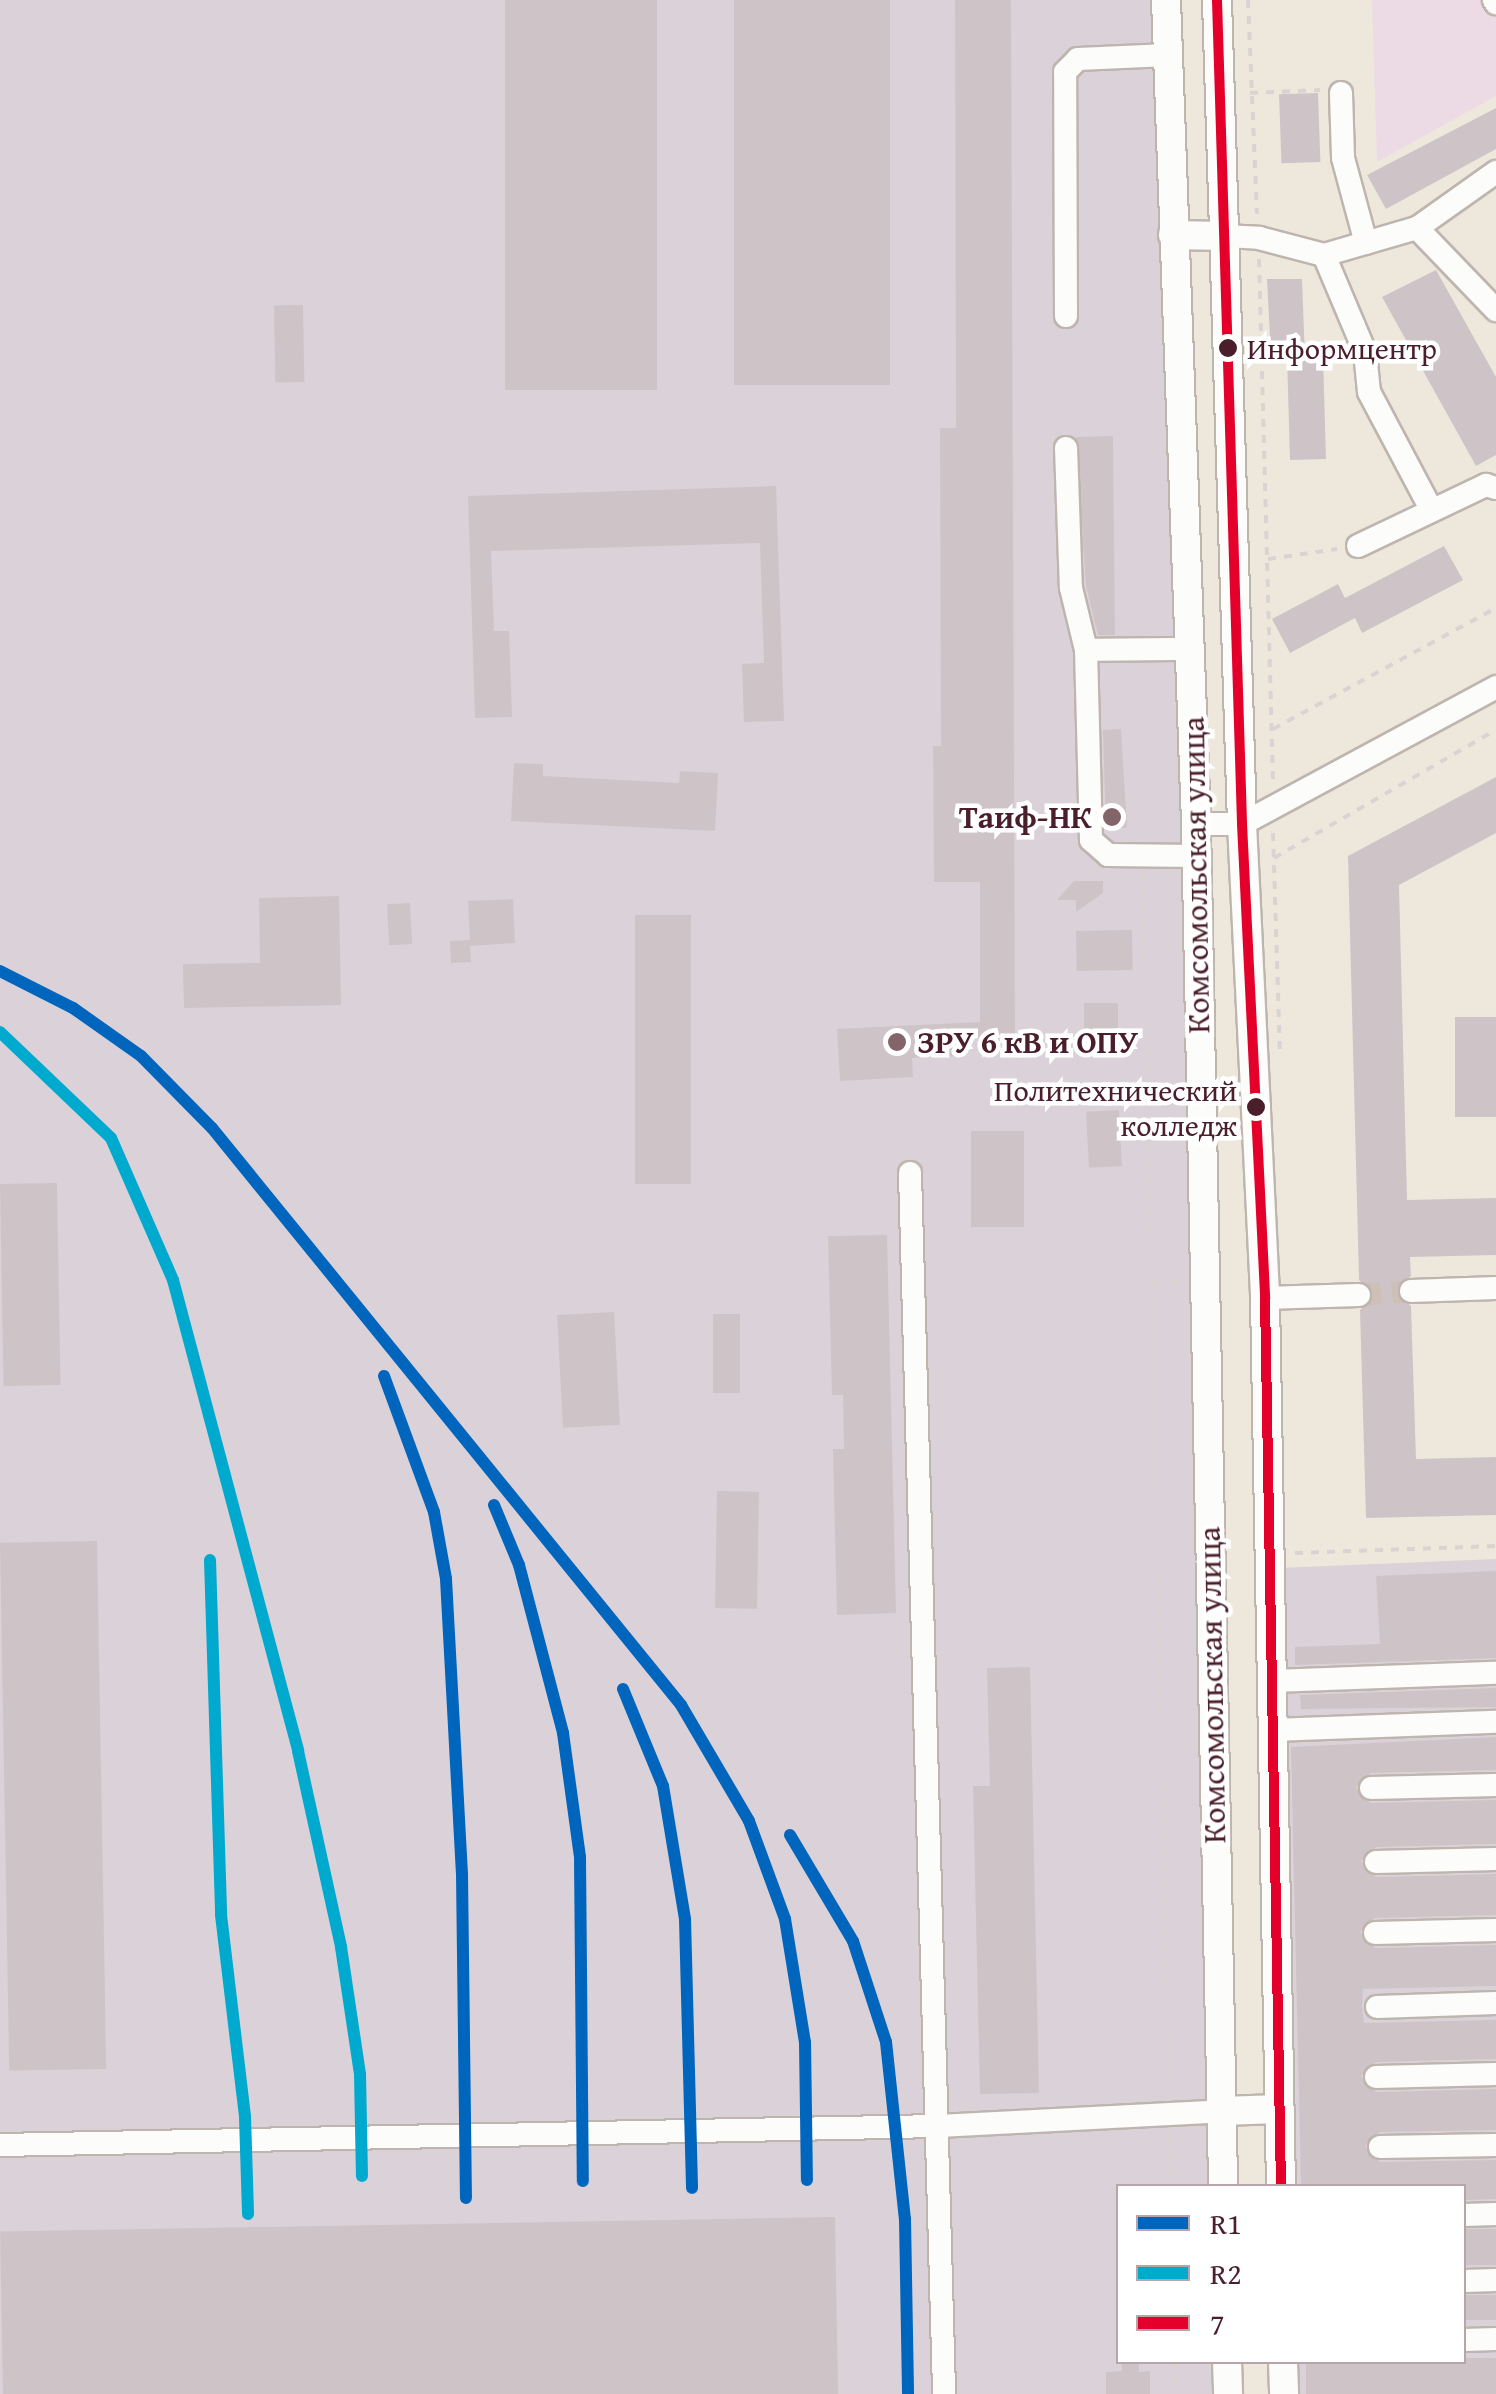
<!DOCTYPE html>
<html>
<head>
<meta charset="utf-8">
<style>
  body { margin:0 }
  #map { position:relative; width:1496px; height:2394px; overflow:hidden; background:#eee8dc; font-family:"Gentium Book Plus",serif }
  div>[style] { position:absolute }
  .built>* { inset:0; background:#ecdbe4 }
  .industrial>* { inset:0; background:#dbd1d8 }
  .building>* { inset:0; background:#cec4c7; transform-origin:0 0 }
  .minor-tunnel>* { height:22px; margin-top:-11px; transform-origin:0; background:repeating-linear-gradient(90deg,#cdc0b9 0 22px,transparent 0 33px) }
  .path>* { height:4px; margin-top:-2px; transform-origin:0; background:repeating-linear-gradient(90deg,#d9d4d2 0 8px,transparent 0 16px) }
  .roads { filter:drop-shadow(2px 0 #beb5af) drop-shadow(-2px 0 #beb5af) drop-shadow(0 2px #beb5af) drop-shadow(0 -2px #beb5af) }
  .minor>* { height:22px; margin:-11px; padding:0 11px; transform-origin:11px; border-radius:11px; background:#fcfcfa }
  .major>* { height:28px; margin:-14px; padding:0 14px; transform-origin:14px; border-radius:14px; background:#fcfcfa }
  .bus-1>* { height:10px; margin:-5px; padding:0 5px; transform-origin:5px; border-radius:5px; background:#e4002b }
  .rail-1>* { height:12px; margin:-6px; padding:0 6px; transform-origin:6px; border-radius:6px; background:#0065bd }
  .rail-2>* { height:12px; margin:-6px; padding:0 6px; transform-origin:6px; border-radius:6px; background:#00a9ce }
  .dots>* { width:28px; height:28px; translate:-50% -50%; box-sizing:border-box; border:5px solid #fff; border-radius:50% }
  span { translate:-50% -50%; white-space:nowrap; text-align:center; line-height:1.15; -webkit-text-stroke:9px #fff; paint-order:stroke }
  .bus-label { font-size:30px; color:#4a1f2b }
  .left { translate:0 -50%; text-align:left }
  .right { translate:-100% -50%; text-align:right }
  .poi-label { font-size:32px; color:#4a1f2b; font-weight:700 }
  .street-label { font-size:32px; color:#4a1f2b }
  .legend { position:absolute; left:1116px; top:2184px; width:350px; height:180px; box-sizing:border-box; background:#fff; border:2px solid #b7a5aa; margin:0; padding:12px 18px; list-style:none; font-size:30px; color:#4a1f2b }
  .legend li { display:flex; align-items:center; gap:20px; height:50px }
  .legend b { width:50px; border:2px solid #b7a5aa }
</style>
</head>
<body>
<div id="map">
  <div class="built">
    <i style="clip-path:polygon(1372px 0,1496px 0,1496px 96px,1377px 162px)"></i>
  </div>
  <div class="industrial">
    <i style="clip-path:polygon(0 0,1164px 0,1222px 2186px,1118px 2186px,1118px 2362px,1227px 2362px,1227px 2394px,0 2394px)"></i>
    <i style="clip-path:polygon(1496px 1559px,1496px 2394px,1296px 2394px,1295px 2362px,1464px 2362px,1464px 2186px,1291px 2186px,1278px 1568px)"></i>
  </div>
  <div class="building">
    <i style="left:505px;top:0;width:152px;height:390px"></i>
    <i style="left:734px;top:0;width:156px;height:385px"></i>
    <i style="clip-path:polygon(955px 0,1011px 0,1015px 1039px,956px 1039px,957px 1056px,912px 1058px,913px 1077px,840px 1081px,837px 1029px,980px 1022px,980px 882px,934px 882px,933px 746px,941px 746px,940px 428px,956px 428px)"></i>
    <i style="left:1318px;top:93px;width:69px;height:39px;rotate:88deg"></i>
    <i style="clip-path:polygon(1496px 108px,1496px 149px,1386px 209px,1367px 175px)"></i>
    <i style="clip-path:polygon(1436px 270px,1496px 377px,1496px 455px,1476px 466px,1382px 297px)"></i>
    <i style="clip-path:polygon(1267px 279px,1302px 279px,1305px 358px,1323px 356px,1326px 459px,1290px 460px,1287px 357px,1271px 357px)"></i>
    <i style="left:303px;top:305px;width:77px;height:29px;rotate:89deg"></i>
    <i style="clip-path:polygon(1113px 436px,1115px 635px,1098px 635px,1086px 586px,1076px 437px)"></i>
    <i style="clip-path:polygon(776px 486px,784px 721px,744px 722px,742px 664px,764px 663px,760px 543px,491px 551px,494px 631px,509px 631px,512px 717px,475px 718px,468px 496px)"></i>
    <i style="clip-path:polygon(1444px 546px,1463px 580px,1362px 633px,1355px 618px,1290px 653px,1272px 619px,1338px 584px,1345px 598px)"></i>
    <i style="clip-path:polygon(1121px 729px,1127px 828px,1106px 828px,1103px 730px)"></i>
    <i style="clip-path:polygon(514px 763px,543px 764px,543px 776px,679px 783px,680px 771px,718px 773px,715px 831px,511px 821px)"></i>
    <i style="clip-path:polygon(1496px 777px,1496px 833px,1399px 885px,1407px 1200px,1496px 1198px,1496px 1255px,1410px 1257px,1411px 1276px,1396px 1291px,1411px 1306px,1416px 1459px,1496px 1457px,1496px 1515px,1366px 1518px,1360px 1310px,1374px 1296px,1359px 1280px,1348px 856px)"></i>
    <i style="clip-path:polygon(1074px 881px,1103px 881px,1103px 893px,1076px 912px,1076px 900px,1057px 900px)"></i>
    <i style="clip-path:polygon(339px 896px,341px 1005px,184px 1008px,183px 964px,260px 963px,259px 898px)"></i>
    <i style="clip-path:polygon(513px 899px,515px 943px,470px 946px,471px 962px,451px 963px,450px 941px,470px 940px,468px 901px)"></i>
    <i style="left:410px;top:903px;width:41px;height:23px;rotate:87deg"></i>
    <i style="left:635px;top:915px;width:56px;height:269px"></i>
    <i style="left:1132px;top:930px;width:40px;height:56px;rotate:89deg"></i>
    <i style="left:1084px;top:1003px;width:34px;height:34px"></i>
    <i style="left:1496px;top:1017px;width:100px;height:41px;rotate:90deg"></i>
    <i style="left:1119px;top:1110px;width:56px;height:33px;rotate:87deg"></i>
    <i style="left:971px;top:1131px;width:53px;height:96px"></i>
    <i style="left:57px;top:1183px;width:202px;height:57px;rotate:89deg"></i>
    <i style="clip-path:polygon(887px 1235px,896px 1613px,837px 1615px,833px 1449px,844px 1449px,843px 1395px,832px 1395px,828px 1236px)"></i>
    <i style="left:614px;top:1312px;width:113px;height:57px;rotate:87deg"></i>
    <i style="left:713px;top:1314px;width:27px;height:79px"></i>
    <i style="left:717px;top:1491px;width:42px;height:117px;rotate:1deg"></i>
    <i style="left:97px;top:1541px;width:528px;height:97px;rotate:89deg"></i>
    <i style="clip-path:polygon(1496px 1571px,1496px 1658px,1295px 1665px,1295px 1647px,1380px 1644px,1376px 1576px)"></i>
    <i style="clip-path:polygon(1030px 1667px,1039px 2093px,980px 2094px,973px 1786px,990px 1786px,987px 1668px)"></i>
    <i style="clip-path:polygon(1496px 1688px,1496px 1707px,1301px 1709px,1300px 1695px)"></i>
    <i style="clip-path:polygon(1496px 1737px,1496px 1770px,1371px 1773px,1356px 1787px,1371px 1803px,1496px 1800px,1496px 1844px,1376px 1847px,1361px 1861px,1376px 1877px,1496px 1874px,1496px 1915px,1375px 1918px,1360px 1932px,1375px 1948px,1496px 1945px,1496px 1986px,1363px 1989px,1362px 2007px,1364px 2023px,1496px 2020px,1496px 2059px,1376px 2062px,1361px 2076px,1376px 2092px,1496px 2089px,1496px 2130px,1380px 2132px,1365px 2146px,1380px 2162px,1496px 2160px,1496px 2199px,1464px 2200px,1464px 2186px,1301px 2186px,1291px 1747px)"></i>
    <i style="left:835px;top:2217px;width:177px;height:835px;rotate:89deg"></i>
    <i style="left:1496px;top:2229px;width:36px;height:32px;rotate:90deg"></i>
    <i style="left:1496px;top:2295px;width:25px;height:32px;rotate:90deg"></i>
    <i style="left:1496px;top:2358px;width:36px;height:190px;rotate:90deg"></i>
    <i style="clip-path:polygon(1121px 2362px,1139px 2362px,1139px 2372px,1150px 2371px,1150px 2394px,1106px 2394px,1106px 2372px,1122px 2371px)"></i>
  </div>
  <div class="minor-tunnel">
    <i style="left:1359px;top:1295px;width:52px;rotate:-4.4deg"></i>
  </div>
  <div class="path">
    <i style="left:1248px;top:0;width:214px;rotate:87.6deg"></i>
    <i style="left:1250px;top:93px;width:70px;rotate:-2.5deg"></i>
    <i style="left:1259px;top:259px;width:525px;rotate:88.47deg"></i>
    <i style="left:1268px;top:559px;width:70px;rotate:-8.2deg"></i>
    <i style="left:1273px;top:729px;width:254px;rotate:-28.5deg"></i>
    <i style="left:1273px;top:833px;width:221px;rotate:88.2deg"></i>
    <i style="left:1274px;top:858px;width:256px;rotate:-30deg"></i>
    <i style="left:1143px;top:875px;width:1215px;rotate:88.77deg"></i>
    <i style="left:1153px;top:1282px;width:31px"></i>
    <i style="left:1295px;top:1553px;width:201px;rotate:-2deg"></i>
    <i style="left:1170px;top:2135px;width:51px;rotate:87.8deg"></i>
    <i style="left:1176px;top:2362px;width:32px;rotate:88deg"></i>
  </div>
  <div class="roads">
    <div class="minor">
      <i style="left:1494px;top:0;width:4px;rotate:56deg"></i>
      <i style="left:1341px;top:93px;width:65px;rotate:88.2deg"></i>
      <i style="left:1343px;top:158px;width:88px;rotate:74.9deg"></i>
      <i style="left:1417px;top:228px;width:114px;rotate:46.1deg"></i>
      <i style="left:1224px;top:236px;width:35px;rotate:3deg"></i>
      <i style="left:1259px;top:238px;width:67px;rotate:14.7deg"></i>
      <i style="left:1324px;top:255px;width:97px;rotate:-16.2deg"></i>
      <i style="left:1417px;top:228px;width:97px;rotate:-35.3deg"></i>
      <i style="left:1324px;top:255px;width:105px;rotate:67.1deg"></i>
      <i style="left:1365px;top:352px;width:40px;rotate:84.3deg"></i>
      <i style="left:1369px;top:392px;width:132px;rotate:62.1deg"></i>
      <i style="left:1066px;top:316px;width:244px;rotate:-90.2deg"></i>
      <i style="left:1065px;top:72px;width:18px;rotate:-45deg"></i>
      <i style="left:1078px;top:59px;width:90px;rotate:-2.5deg"></i>
      <i style="left:1066px;top:448px;width:140px;rotate:88deg"></i>
      <i style="left:1071px;top:588px;width:64px;rotate:76.4deg"></i>
      <i style="left:1086px;top:650px;width:104px;rotate:-0.6deg"></i>
      <i style="left:1358px;top:546px;width:142px;rotate:-25.5deg"></i>
      <i style="left:1486px;top:485px;width:10px;rotate:17deg"></i>
      <i style="left:1086px;top:650px;width:190px;rotate:88.5deg"></i>
      <i style="left:1091px;top:840px;width:23px;rotate:41deg"></i>
      <i style="left:1108px;top:855px;width:89px;rotate:0.6deg"></i>
      <i style="left:1196px;top:824px;width:46px"></i>
      <i style="left:1242px;top:824px;width:289px;rotate:-28.3deg"></i>
      <i style="left:910px;top:1173px;width:1221px;rotate:88.4deg"></i>
      <i style="left:1411px;top:1291px;width:85px;rotate:-2deg"></i>
      <i style="left:1265px;top:1298px;width:94px;rotate:-1.8deg"></i>
      <i style="left:1273px;top:1681px;width:223px;rotate:-2.1deg"></i>
      <i style="left:1273px;top:1730px;width:223px;rotate:-2.1deg"></i>
      <i style="left:1371px;top:1788px;width:125px;rotate:-1.4deg"></i>
      <i style="left:1376px;top:1862px;width:120px;rotate:-1.4deg"></i>
      <i style="left:1375px;top:1933px;width:121px;rotate:-1.4deg"></i>
      <i style="left:1377px;top:2007px;width:119px;rotate:-1.9deg"></i>
      <i style="left:1376px;top:2077px;width:120px;rotate:-1.4deg"></i>
      <i style="left:0;top:2145px;width:940px;rotate:-1.16deg"></i>
      <i style="left:940px;top:2126px;width:282px;rotate:-3deg"></i>
      <i style="left:1380px;top:2147px;width:116px;rotate:-1deg"></i>
      <i style="left:1464px;top:2215px;width:32px;rotate:-2deg"></i>
      <i style="left:1464px;top:2281px;width:32px;rotate:-2deg"></i>
      <i style="left:1464px;top:2340px;width:32px;rotate:-2deg"></i>
    </div>
    <div class="major">
      <i style="left:1166px;top:0;width:825px;rotate:87.91deg"></i>
      <i style="left:1196px;top:824px;width:1362px;rotate:88.86deg"></i>
      <i style="left:1217px;top:0;width:824px;rotate:88.26deg"></i>
      <i style="left:1242px;top:824px;width:475px;rotate:87.2deg"></i>
      <i style="left:1265px;top:1298px;width:888px;rotate:88.97deg"></i>
      <i style="left:1173px;top:235px;width:51px;rotate:1.1deg"></i>
      <i style="left:1222px;top:2111px;width:57px;rotate:-2deg"></i>
      <i style="left:1227px;top:2362px;width:32px;rotate:88deg"></i>
      <i style="left:1283px;top:2362px;width:32px;rotate:88deg"></i>
    </div>
  </div>
  <div class="bus-1">
    <i style="left:1217px;top:0;width:824px;rotate:88.26deg"></i>
    <i style="left:1242px;top:824px;width:475px;rotate:87.2deg"></i>
    <i style="left:1265px;top:1298px;width:888px;rotate:88.97deg"></i>
  </div>
  <div class="rail-1">
    <i style="left:0;top:971px;width:82px;rotate:26.9deg"></i>
    <i style="left:73px;top:1008px;width:83px;rotate:35.2deg"></i>
    <i style="left:141px;top:1056px;width:101px;rotate:45.4deg"></i>
    <i style="left:212px;top:1128px;width:744px;rotate:50.89deg"></i>
    <i style="left:681px;top:1705px;width:134px;rotate:59.6deg"></i>
    <i style="left:749px;top:1821px;width:104px;rotate:69.8deg"></i>
    <i style="left:785px;top:1919px;width:125px;rotate:80.8deg"></i>
    <i style="left:805px;top:2042px;width:138px;rotate:89.2deg"></i>
    <i style="left:384px;top:1376px;width:145px;rotate:69.8deg"></i>
    <i style="left:434px;top:1512px;width:68px;rotate:79.8deg"></i>
    <i style="left:446px;top:1579px;width:295px;rotate:86.9deg"></i>
    <i style="left:462px;top:1874px;width:324px;rotate:89.3deg"></i>
    <i style="left:494px;top:1505px;width:65px;rotate:67.4deg"></i>
    <i style="left:519px;top:1565px;width:174px;rotate:75.3deg"></i>
    <i style="left:563px;top:1733px;width:125px;rotate:82.2deg"></i>
    <i style="left:580px;top:1857px;width:324px;rotate:89.5deg"></i>
    <i style="left:623px;top:1689px;width:105px;rotate:67.6deg"></i>
    <i style="left:663px;top:1786px;width:135px;rotate:80.6deg"></i>
    <i style="left:685px;top:1919px;width:269px;rotate:88.5deg"></i>
    <i style="left:790px;top:1835px;width:123px;rotate:59.3deg"></i>
    <i style="left:853px;top:1941px;width:106px;rotate:71.9deg"></i>
    <i style="left:886px;top:2042px;width:178px;rotate:83.9deg"></i>
    <i style="left:905px;top:2219px;width:175px;rotate:89deg"></i>
  </div>
  <div class="rail-2">
    <i style="left:0;top:1032px;width:153px;rotate:43.7deg"></i>
    <i style="left:111px;top:1138px;width:155px;rotate:66.4deg"></i>
    <i style="left:173px;top:1280px;width:487px;rotate:75.1deg"></i>
    <i style="left:298px;top:1751px;width:201px;rotate:77.6deg"></i>
    <i style="left:341px;top:1947px;width:128px;rotate:81.5deg"></i>
    <i style="left:360px;top:2074px;width:102px;rotate:88.9deg"></i>
    <i style="left:210px;top:1560px;width:355px;rotate:88.2deg"></i>
    <i style="left:221px;top:1915px;width:203px;rotate:83.2deg"></i>
    <i style="left:245px;top:2117px;width:97px;rotate:88.2deg"></i>
  </div>
  <div class="dots">
    <i style="left:1228px;top:348px;background:#4a1f2b"></i>
    <i style="left:1112px;top:817px;background:#836569"></i>
    <i style="left:897px;top:1042px;background:#836569"></i>
    <i style="left:1256px;top:1107px;background:#4a1f2b"></i>
  </div>
  <div class="bus-label">
    <span class="left" style="left:1247px;top:348px">Информцентр</span>
    <span class="right" style="left:1237px;top:1107px">Политехнический<br>колледж</span>
  </div>
  <div class="poi-label">
    <span class="right" style="left:1092px;top:817px">Таиф-НК</span>
    <span class="left" style="left:917px;top:1042px">ЗРУ 6 кВ и ОПУ</span>
  </div>
  <div class="street-label">
    <span style="left:1196px;top:875px;rotate:-91deg">Комсомольская улица</span>
    <span style="left:1212px;top:1685px;rotate:-91deg">Комсомольская улица</span>
  </div>
  <ul class="legend">
  <li><b style="height:12px;background:#0065bd"></b>R1</li>
  <li><b style="height:12px;background:#00a9ce"></b>R2</li>
  <li><b style="height:12px;background:#e4002b"></b>7</li>
  </ul>
</div>
</body>
</html>
